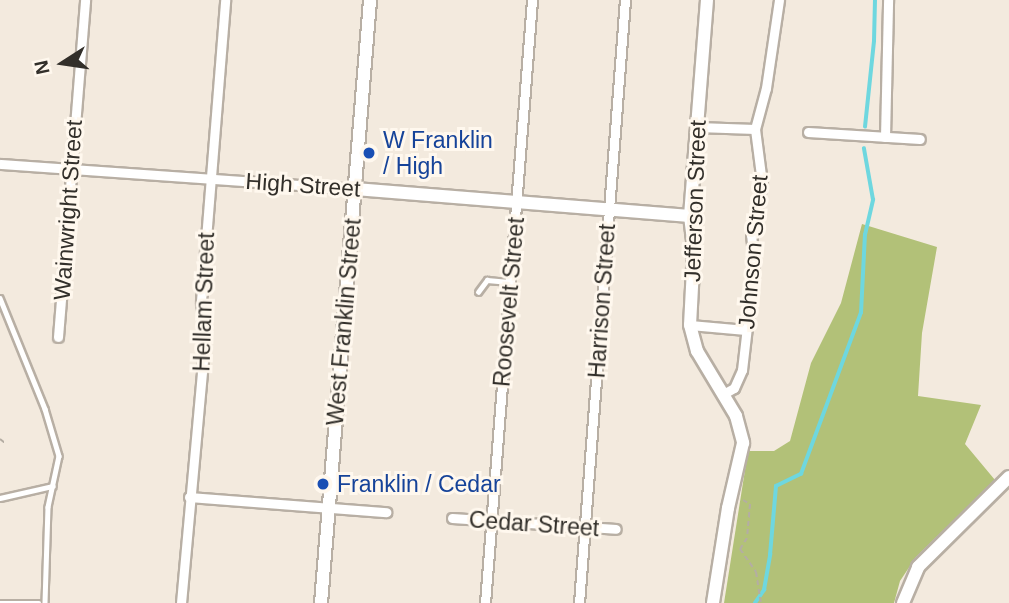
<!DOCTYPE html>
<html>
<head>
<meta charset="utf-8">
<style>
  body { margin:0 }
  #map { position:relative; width:1009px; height:603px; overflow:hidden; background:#f3eade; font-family:Arial,sans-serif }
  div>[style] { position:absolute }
  .forest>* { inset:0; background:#b2c178 }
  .stream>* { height:3.5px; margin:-1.75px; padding:0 1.75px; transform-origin:1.75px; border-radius:1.75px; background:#6ed7df }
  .path>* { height:2px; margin-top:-1px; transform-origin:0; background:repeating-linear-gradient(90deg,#b4ada3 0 5px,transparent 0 8.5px) }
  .roads { filter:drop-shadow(2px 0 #b8afa4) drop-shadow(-2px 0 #b8afa4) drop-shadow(0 2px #b8afa4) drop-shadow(0 -2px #b8afa4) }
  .lane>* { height:4.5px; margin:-2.25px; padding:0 2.25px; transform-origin:2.25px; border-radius:2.25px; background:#fff }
  .street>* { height:9px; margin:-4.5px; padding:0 4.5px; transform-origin:4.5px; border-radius:4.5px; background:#fff }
  .secondary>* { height:12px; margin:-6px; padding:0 6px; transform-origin:6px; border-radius:6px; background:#fff }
  .dots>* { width:19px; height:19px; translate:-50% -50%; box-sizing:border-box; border:4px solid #fff8ee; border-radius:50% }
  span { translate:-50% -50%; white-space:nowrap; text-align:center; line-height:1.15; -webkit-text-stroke:6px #fff8ee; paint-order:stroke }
  .transit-label { font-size:23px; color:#164399 }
  .left { translate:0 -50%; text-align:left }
  .street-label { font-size:23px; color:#322f2a }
  .north { position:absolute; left:28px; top:28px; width:70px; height:70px; -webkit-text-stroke:5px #fff8ee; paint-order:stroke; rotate:258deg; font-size:19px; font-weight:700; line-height:28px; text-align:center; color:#322f2a }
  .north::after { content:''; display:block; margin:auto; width:24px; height:32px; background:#322f2a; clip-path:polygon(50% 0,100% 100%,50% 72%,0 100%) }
</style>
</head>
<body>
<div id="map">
  <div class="forest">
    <i style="clip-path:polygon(862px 224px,937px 247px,922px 333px,918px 396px,981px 405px,965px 444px,995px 480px,916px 557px,900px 581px,894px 603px,724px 603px,748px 451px,774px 451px,790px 441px,811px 363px,841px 303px)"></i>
  </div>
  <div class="stream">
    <i style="left:865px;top:127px;width:86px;rotate:-84deg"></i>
    <i style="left:874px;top:41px;width:41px;rotate:-88.6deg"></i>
    <i style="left:755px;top:603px;width:16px;rotate:-55deg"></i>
    <i style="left:764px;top:590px;width:36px;rotate:-80deg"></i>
    <i style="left:770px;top:555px;width:69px;rotate:-85deg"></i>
    <i style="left:776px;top:486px;width:28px;rotate:-26deg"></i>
    <i style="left:801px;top:474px;width:172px;rotate:-69.6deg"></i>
    <i style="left:861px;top:313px;width:78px;rotate:-87.1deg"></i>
    <i style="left:865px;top:235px;width:36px;rotate:-77deg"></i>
    <i style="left:873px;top:200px;width:52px;rotate:-100deg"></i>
  </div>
  <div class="path">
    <i style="left:0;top:439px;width:6px;rotate:39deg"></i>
    <i style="left:743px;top:500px;width:8px;rotate:30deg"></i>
    <i style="left:750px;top:504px;width:34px;rotate:95deg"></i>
    <i style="left:747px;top:538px;width:13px;rotate:122deg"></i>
    <i style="left:740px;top:549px;width:28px;rotate:55deg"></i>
    <i style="left:756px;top:572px;width:31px;rotate:81deg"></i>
  </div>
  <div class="roads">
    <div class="lane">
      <i style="left:478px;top:292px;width:15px;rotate:-53deg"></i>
      <i style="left:487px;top:280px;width:22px;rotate:5deg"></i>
      <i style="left:0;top:298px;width:120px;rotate:67.9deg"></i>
      <i style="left:45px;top:409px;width:49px;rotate:73.4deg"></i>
      <i style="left:59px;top:456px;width:52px;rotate:102.2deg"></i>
      <i style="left:48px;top:507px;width:96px;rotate:91.8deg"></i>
      <i style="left:0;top:498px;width:54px;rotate:-12.8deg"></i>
      <i style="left:0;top:603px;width:39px"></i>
    </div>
    <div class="street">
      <i style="left:697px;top:127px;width:58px;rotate:2deg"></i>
      <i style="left:808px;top:132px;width:112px;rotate:3.6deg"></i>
      <i style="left:885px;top:137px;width:137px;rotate:-88.7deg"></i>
      <i style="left:0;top:164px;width:356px;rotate:4deg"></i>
      <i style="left:690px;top:325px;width:56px;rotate:5.1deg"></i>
      <i style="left:58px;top:337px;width:338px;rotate:-85.4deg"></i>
      <i style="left:725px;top:393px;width:10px;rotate:-29deg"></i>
      <i style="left:734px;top:388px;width:20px;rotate:-66deg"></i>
      <i style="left:742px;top:370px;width:104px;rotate:-83.4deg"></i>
      <i style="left:754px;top:267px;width:32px;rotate:-95deg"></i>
      <i style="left:751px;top:235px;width:53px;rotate:-78.1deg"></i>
      <i style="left:762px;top:183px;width:54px;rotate:-97.4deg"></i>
      <i style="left:755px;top:129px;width:42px;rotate:-75deg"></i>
      <i style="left:766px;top:88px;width:89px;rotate:-81.6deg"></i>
      <i style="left:189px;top:497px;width:198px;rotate:4.4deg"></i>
      <i style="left:452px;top:518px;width:164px;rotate:3.8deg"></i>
      <i style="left:181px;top:603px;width:265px;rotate:-84.8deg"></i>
      <i style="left:205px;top:339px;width:38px;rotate:-96deg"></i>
      <i style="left:201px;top:301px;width:302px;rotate:-85.4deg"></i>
      <i style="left:485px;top:603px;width:605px;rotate:-85.54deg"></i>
      <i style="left:579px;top:603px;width:605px;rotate:-85.64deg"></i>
    </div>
    <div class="secondary">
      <i style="left:707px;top:0;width:217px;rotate:94.5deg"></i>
      <i style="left:690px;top:216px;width:33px;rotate:83deg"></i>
      <i style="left:694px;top:249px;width:76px;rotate:93deg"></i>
      <i style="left:690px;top:325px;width:27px;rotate:75deg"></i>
      <i style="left:697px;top:351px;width:76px;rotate:59deg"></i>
      <i style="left:736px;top:416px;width:28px;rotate:75deg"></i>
      <i style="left:743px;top:443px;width:67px;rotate:103deg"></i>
      <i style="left:728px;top:508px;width:96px;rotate:99deg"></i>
      <i style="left:355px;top:189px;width:336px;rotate:4.6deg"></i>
      <i style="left:321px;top:603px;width:605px;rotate:-85.35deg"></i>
      <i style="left:903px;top:603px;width:39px;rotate:-67deg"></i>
      <i style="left:918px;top:567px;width:128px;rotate:-44.7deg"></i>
    </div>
  </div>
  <div class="dots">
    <i style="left:369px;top:153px;background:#1a4fb4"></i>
    <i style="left:323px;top:484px;background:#1a4fb4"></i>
  </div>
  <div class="transit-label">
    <span class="left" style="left:383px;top:153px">W Franklin<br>/ High</span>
    <span class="left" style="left:337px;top:484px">Franklin / Cedar</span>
  </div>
  <div class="street-label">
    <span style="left:303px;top:185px;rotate:4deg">High Street</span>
    <span style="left:695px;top:201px;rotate:-88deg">Jefferson Street</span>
    <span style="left:68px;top:210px;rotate:-86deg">Wainwright Street</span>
    <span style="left:753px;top:252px;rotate:-85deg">Johnson Street</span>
    <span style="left:602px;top:301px;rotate:-86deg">Harrison Street</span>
    <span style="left:204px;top:302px;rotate:-88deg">Hellam Street</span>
    <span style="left:509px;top:302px;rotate:-85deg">Roosevelt Street</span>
    <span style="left:344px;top:322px;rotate:-85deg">West Franklin Street</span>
    <span style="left:534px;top:524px;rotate:4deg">Cedar Street</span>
  </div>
  <div class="north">N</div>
</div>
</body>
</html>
